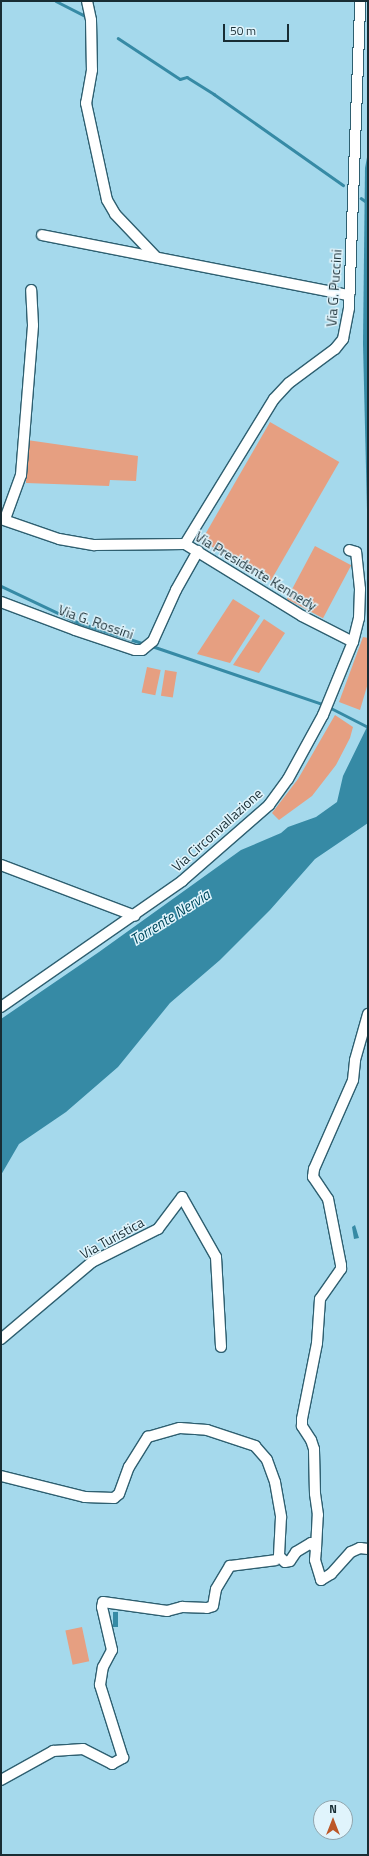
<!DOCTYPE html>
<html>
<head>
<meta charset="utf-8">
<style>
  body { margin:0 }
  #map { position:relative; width:369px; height:1856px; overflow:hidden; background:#a5d9ec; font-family:"Titillium Web",sans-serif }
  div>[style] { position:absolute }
  .green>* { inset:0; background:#e69f81; transform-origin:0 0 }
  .water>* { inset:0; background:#368aa5; transform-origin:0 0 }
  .stream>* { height:2.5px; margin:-1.25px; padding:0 1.25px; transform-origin:1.25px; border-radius:1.25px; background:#368aa5 }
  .roads { filter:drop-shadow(1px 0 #2e5f70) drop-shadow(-1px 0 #2e5f70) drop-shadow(0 1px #2e5f70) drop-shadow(0 -1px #2e5f70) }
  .street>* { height:10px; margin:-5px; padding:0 5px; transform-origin:5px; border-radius:5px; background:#fff }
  span { translate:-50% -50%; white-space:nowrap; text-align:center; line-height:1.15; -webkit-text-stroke:3px #e0f4fc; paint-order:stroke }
  .street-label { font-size:14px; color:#182d34 }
  .water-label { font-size:15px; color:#004b5f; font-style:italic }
  .frame { position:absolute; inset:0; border:2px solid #182d34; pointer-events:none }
  .north { position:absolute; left:313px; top:1800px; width:40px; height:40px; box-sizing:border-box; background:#e0f4fc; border:1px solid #90a4ac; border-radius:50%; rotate:0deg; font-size:11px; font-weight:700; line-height:16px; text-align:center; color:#182d34 }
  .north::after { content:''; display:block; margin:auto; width:14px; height:18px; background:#bc5727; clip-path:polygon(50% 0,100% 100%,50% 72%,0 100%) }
  .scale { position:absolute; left:223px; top:24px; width:66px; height:18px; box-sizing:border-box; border:2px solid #182d34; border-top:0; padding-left:5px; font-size:12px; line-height:14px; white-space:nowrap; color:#182d34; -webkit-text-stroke:3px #e0f4fc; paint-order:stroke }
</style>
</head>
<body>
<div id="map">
  <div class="green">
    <i style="left:270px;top:422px;width:80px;height:137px;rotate:30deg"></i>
    <i style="clip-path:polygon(27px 440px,138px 456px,136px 481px,110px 480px,109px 486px,26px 483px)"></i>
    <i style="left:315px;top:546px;width:41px;height:60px;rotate:28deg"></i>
    <i style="clip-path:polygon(233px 599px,260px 616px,230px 663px,197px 654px)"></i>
    <i style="clip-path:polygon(264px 619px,285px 633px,259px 673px,233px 665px)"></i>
    <i style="clip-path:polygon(363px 637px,368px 638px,368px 683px,360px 710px,339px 702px)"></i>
    <i style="left:147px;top:667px;width:14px;height:26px;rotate:12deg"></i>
    <i style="left:165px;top:670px;width:12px;height:26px;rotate:9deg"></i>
    <i style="clip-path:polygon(335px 715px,353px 727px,350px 738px,336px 765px,312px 796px,279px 820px,272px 813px,298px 779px)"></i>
    <i style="left:82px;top:1627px;width:35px;height:17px;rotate:78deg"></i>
  </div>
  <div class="water">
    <i style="clip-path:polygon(368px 152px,368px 551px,363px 344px,365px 168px)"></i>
    <i style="clip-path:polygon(368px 719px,368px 823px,315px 859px,270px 910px,220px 960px,170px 1003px,118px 1067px,66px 1112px,19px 1144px,1px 1175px,1px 1019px,99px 952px,241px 850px,281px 833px,288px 827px,316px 817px,337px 802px,343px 776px,367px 727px)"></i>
    <i style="clip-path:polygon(355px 1225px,359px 1238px,354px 1239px,352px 1227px)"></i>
    <i style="left:113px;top:1612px;width:5px;height:15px"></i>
  </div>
  <div class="stream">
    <i style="left:56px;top:1px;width:35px;rotate:27deg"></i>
    <i style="left:118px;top:38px;width:74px;rotate:33.5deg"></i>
    <i style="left:180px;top:79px;width:7px;rotate:-16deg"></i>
    <i style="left:187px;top:77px;width:32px;rotate:32deg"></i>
    <i style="left:214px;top:94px;width:158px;rotate:35.2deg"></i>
    <i style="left:361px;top:198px;width:9px;rotate:36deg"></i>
    <i style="left:1px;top:586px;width:84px;rotate:25.3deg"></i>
    <i style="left:77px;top:622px;width:71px;rotate:17.9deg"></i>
    <i style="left:152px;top:646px;width:183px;rotate:18.8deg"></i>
    <i style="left:329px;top:707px;width:44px;rotate:27.1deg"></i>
  </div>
  <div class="roads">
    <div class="street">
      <i style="left:87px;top:1px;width:19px;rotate:78deg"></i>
      <i style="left:91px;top:20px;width:50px;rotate:88.9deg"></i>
      <i style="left:92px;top:70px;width:34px;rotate:100deg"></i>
      <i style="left:86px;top:103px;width:99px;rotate:77.8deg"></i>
      <i style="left:107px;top:200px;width:16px;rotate:60deg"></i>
      <i style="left:115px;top:214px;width:58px;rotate:46.4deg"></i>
      <i style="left:42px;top:235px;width:313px;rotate:11.1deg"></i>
      <i style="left:1px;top:519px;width:61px;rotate:19deg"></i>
      <i style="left:59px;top:539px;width:36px;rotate:10deg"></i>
      <i style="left:94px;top:545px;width:91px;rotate:-0.6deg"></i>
      <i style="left:185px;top:544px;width:137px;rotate:31.6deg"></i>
      <i style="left:302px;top:616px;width:57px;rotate:27deg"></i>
      <i style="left:5px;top:519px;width:47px;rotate:-70deg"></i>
      <i style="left:21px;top:475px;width:150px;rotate:-85.4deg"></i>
      <i style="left:33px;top:325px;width:35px;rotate:-93deg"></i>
      <i style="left:185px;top:544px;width:170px;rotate:-58.5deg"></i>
      <i style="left:274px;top:399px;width:22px;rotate:-47deg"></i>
      <i style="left:289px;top:383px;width:57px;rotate:-36.5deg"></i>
      <i style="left:335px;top:349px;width:13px;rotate:-51deg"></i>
      <i style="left:343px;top:339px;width:32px;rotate:-79deg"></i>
      <i style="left:349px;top:308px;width:307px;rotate:-87.9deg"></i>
      <i style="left:1px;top:602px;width:79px;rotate:20.7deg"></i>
      <i style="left:75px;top:630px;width:63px;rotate:18.4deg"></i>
      <i style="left:135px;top:650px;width:7px"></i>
      <i style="left:142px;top:650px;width:14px;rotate:-39deg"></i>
      <i style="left:153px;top:641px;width:56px;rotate:-65.7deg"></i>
      <i style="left:176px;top:590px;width:45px;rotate:-60.6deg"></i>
      <i style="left:1px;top:865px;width:143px;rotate:20.8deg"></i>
      <i style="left:1px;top:1007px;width:221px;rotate:-34.8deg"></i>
      <i style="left:182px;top:881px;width:116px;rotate:-41.1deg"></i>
      <i style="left:269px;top:805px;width:32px;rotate:-54deg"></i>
      <i style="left:288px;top:779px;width:73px;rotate:-61.3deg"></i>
      <i style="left:323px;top:715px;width:79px;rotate:-67.7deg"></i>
      <i style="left:353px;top:642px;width:25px;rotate:-76deg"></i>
      <i style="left:359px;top:618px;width:29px;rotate:-88deg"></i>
      <i style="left:360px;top:589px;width:37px;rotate:-96deg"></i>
      <i style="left:356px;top:552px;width:7px;rotate:-164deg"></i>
      <i style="left:1px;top:1339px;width:119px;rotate:-40.2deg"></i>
      <i style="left:92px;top:1262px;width:74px;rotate:-26.6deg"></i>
      <i style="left:158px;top:1229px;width:40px;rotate:-53deg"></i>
      <i style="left:182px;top:1197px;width:69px;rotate:60.5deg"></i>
      <i style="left:216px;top:1257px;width:90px;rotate:86.8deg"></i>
      <i style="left:1px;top:1476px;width:87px;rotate:14deg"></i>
      <i style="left:85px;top:1497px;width:29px;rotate:2deg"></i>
      <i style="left:114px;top:1498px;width:6px;rotate:-39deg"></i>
      <i style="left:119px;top:1494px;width:29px;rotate:-70deg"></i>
      <i style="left:129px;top:1467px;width:36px;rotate:-58deg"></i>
      <i style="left:148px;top:1437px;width:33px;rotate:-16deg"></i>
      <i style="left:180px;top:1428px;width:27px;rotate:4deg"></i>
      <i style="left:207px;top:1430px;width:51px;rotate:18.4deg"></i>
      <i style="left:255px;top:1446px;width:18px;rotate:49deg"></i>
      <i style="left:267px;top:1460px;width:23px;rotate:70deg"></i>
      <i style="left:275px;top:1482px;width:36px;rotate:80deg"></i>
      <i style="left:281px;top:1517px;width:39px;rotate:93deg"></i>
      <i style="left:279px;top:1556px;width:8px;rotate:45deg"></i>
      <i style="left:285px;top:1562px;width:5px;rotate:-11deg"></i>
      <i style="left:290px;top:1561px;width:11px;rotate:-56deg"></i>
      <i style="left:296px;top:1552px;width:17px;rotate:-31deg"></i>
      <i style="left:311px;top:1543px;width:8px;rotate:50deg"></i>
      <i style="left:316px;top:1549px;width:11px;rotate:95deg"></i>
      <i style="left:315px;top:1560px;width:21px;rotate:73deg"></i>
      <i style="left:321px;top:1580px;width:12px;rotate:-31deg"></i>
      <i style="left:331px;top:1574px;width:30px;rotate:-48deg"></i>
      <i style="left:351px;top:1552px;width:10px;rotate:-24deg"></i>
      <i style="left:360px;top:1548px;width:8px;rotate:7deg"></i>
      <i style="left:316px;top:1549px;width:34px;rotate:-87deg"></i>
      <i style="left:318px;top:1515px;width:21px;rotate:-98deg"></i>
      <i style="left:315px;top:1494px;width:45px;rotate:-91.3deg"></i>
      <i style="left:314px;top:1449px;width:9px;rotate:-108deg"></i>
      <i style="left:311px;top:1440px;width:17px;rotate:-123deg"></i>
      <i style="left:302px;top:1426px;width:7px;rotate:-90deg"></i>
      <i style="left:302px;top:1419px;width:77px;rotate:-78.8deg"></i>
      <i style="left:317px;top:1343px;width:44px;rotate:-86.1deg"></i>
      <i style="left:320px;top:1299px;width:37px;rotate:-55deg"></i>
      <i style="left:341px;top:1269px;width:4px;rotate:-90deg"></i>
      <i style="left:341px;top:1265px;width:67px;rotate:-101.1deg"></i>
      <i style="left:328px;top:1199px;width:27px;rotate:-124deg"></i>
      <i style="left:313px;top:1177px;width:8px;rotate:-83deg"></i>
      <i style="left:314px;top:1169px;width:97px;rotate:-66.3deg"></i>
      <i style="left:353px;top:1080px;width:20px;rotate:-84deg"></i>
      <i style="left:355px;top:1060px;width:48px;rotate:-74.2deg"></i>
      <i style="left:1px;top:1780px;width:60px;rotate:-29.1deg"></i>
      <i style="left:53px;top:1751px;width:30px;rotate:-4deg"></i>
      <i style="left:83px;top:1749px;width:33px;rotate:27deg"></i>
      <i style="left:112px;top:1764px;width:13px;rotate:-29deg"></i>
      <i style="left:123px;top:1758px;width:77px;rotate:-107.5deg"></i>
      <i style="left:100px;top:1685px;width:18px;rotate:-81deg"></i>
      <i style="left:103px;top:1667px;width:19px;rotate:-62deg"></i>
      <i style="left:112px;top:1650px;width:44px;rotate:-103.1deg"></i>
      <i style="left:102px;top:1607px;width:5px;rotate:-79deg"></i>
      <i style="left:103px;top:1602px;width:65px;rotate:8deg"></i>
      <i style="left:167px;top:1611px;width:16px;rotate:-15deg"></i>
      <i style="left:182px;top:1607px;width:25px;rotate:2deg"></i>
      <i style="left:207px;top:1608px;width:6px;rotate:-18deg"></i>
      <i style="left:213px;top:1606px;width:17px;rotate:-80deg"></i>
      <i style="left:216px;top:1589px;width:27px;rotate:-59deg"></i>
      <i style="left:230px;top:1566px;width:46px;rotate:-7.4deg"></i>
    </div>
  </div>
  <div class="street-label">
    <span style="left:334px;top:288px;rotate:-86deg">Via G. Puccini</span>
    <span style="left:256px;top:571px;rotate:31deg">Via Presidente Kennedy</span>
    <span style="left:96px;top:622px;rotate:19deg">Via G. Rossini</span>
    <span style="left:217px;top:830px;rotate:-42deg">Via Circonvallazione</span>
    <span style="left:112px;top:1238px;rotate:-29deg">Via Turistica</span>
  </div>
  <div class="water-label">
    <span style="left:170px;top:917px;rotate:-32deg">Torrente Nervia</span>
  </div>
  <div class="frame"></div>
  <div class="north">N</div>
  <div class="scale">50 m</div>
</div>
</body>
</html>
